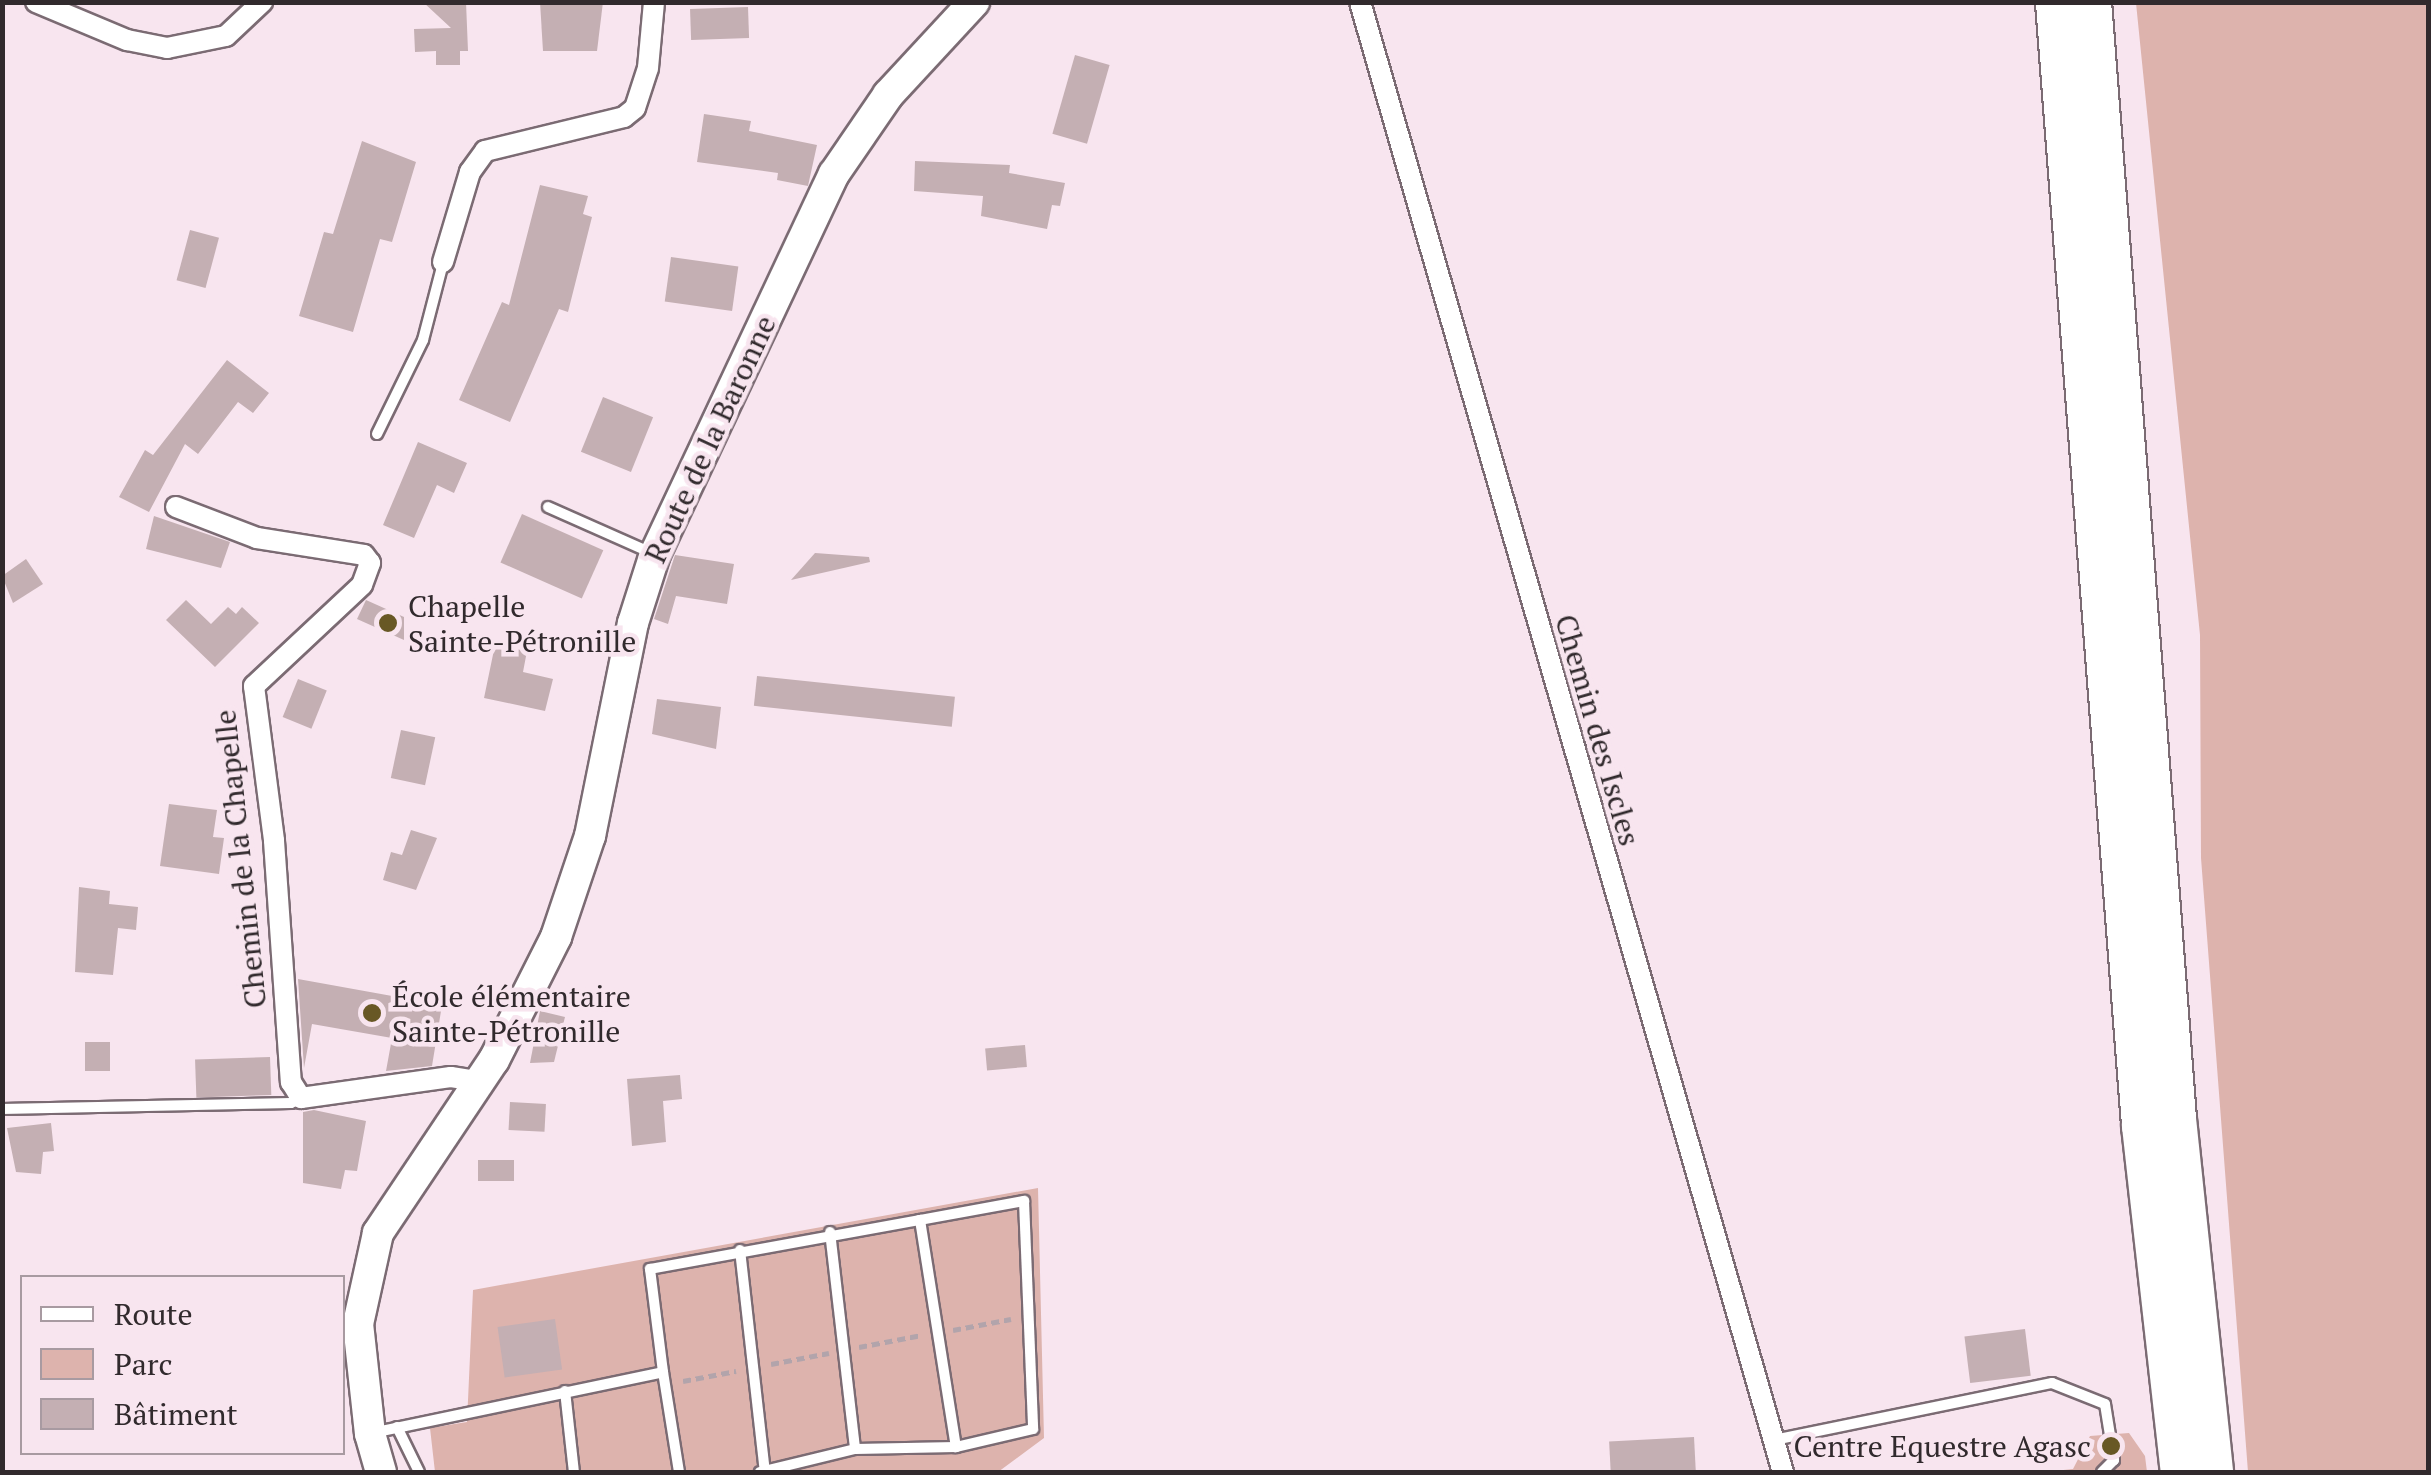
<!DOCTYPE html>
<html>
<head>
<meta charset="utf-8">
<style>
  body { margin:0 }
  #map { position:relative; width:2431px; height:1475px; overflow:hidden; background:#f8e5ef; font-family:"PT Serif",serif }
  div>[style] { position:absolute }
  .green>* { inset:0; background:#ddb3ad }
  .building>* { inset:0; background:#c4afb3; transform-origin:0 0 }
  .path>* { height:5px; margin-top:-2.5px; transform-origin:0; background:repeating-linear-gradient(90deg,#b2a4ab 0 8px,transparent 0 13px) }
  .roads { filter:drop-shadow(2px 0 #7b6b73) drop-shadow(-2px 0 #7b6b73) drop-shadow(0 2px #7b6b73) drop-shadow(0 -2px #7b6b73) }
  .lane>* { height:10px; margin:-5px; padding:0 5px; transform-origin:5px; border-radius:5px; background:#fff }
  .street>* { height:20px; margin:-10px; padding:0 10px; transform-origin:10px; border-radius:10px; background:#fff }
  .secondary>* { height:30px; margin:-15px; padding:0 15px; transform-origin:15px; border-radius:15px; background:#fff }
  .highway>* { height:38px; margin:-19px; padding:0 19px; transform-origin:19px; border-radius:19px; background:#fff }
  .dots>* { width:28px; height:28px; translate:-50% -50%; box-sizing:border-box; border:5px solid #f8e5ef; border-radius:50% }
  span { translate:-50% -50%; white-space:nowrap; text-align:center; line-height:1.15; -webkit-text-stroke:9px #f8e5ef; paint-order:stroke }
  .street-label { font-size:30px; color:#312a2d }
  .poi-label { font-size:30px; color:#312a2d }
  .left { translate:0 -50%; text-align:left }
  .right { translate:-100% -50%; text-align:right }
  .frame { position:absolute; inset:0; border:5px solid #312a2d; pointer-events:none }
  .legend { position:absolute; left:20px; top:1275px; width:325px; height:180px; box-sizing:border-box; background:#f8e5ef; border:2px solid #a89aa1; margin:0; padding:12px 18px; list-style:none; font-size:30px; color:#312a2d }
  .legend li { display:flex; align-items:center; gap:20px; height:50px }
  .legend b { width:50px; border:2px solid #a89aa1 }
</style>
</head>
<body>
<div id="map">
  <div class="green">
    <i style="clip-path:polygon(2136px 3px,2428px 3px,2428px 1472px,2248px 1472px,2201px 858px,2200px 635px)"></i>
    <i style="clip-path:polygon(1038px 1188px,1044px 1438px,998px 1472px,435px 1472px,430px 1428px,467px 1422px,473px 1290px)"></i>
    <i style="clip-path:polygon(2129px 1433px,2145px 1456px,2147px 1472px,2044px 1472px,2073px 1469px,2090px 1436px)"></i>
  </div>
  <div class="building">
    <i style="clip-path:polygon(423px 2px,466px 2px,468px 51px,460px 51px,460px 65px,436px 65px,436px 51px,415px 52px,414px 29px,451px 28px)"></i>
    <i style="clip-path:polygon(540px 2px,603px 2px,597px 51px,543px 51px)"></i>
    <i style="left:748px;top:7px;width:31px;height:58px;rotate:88deg"></i>
    <i style="left:1075px;top:55px;width:36px;height:82px;rotate:16deg"></i>
    <i style="clip-path:polygon(704px 114px,751px 121px,749px 131px,817px 145px,808px 186px,777px 180px,778px 173px,697px 162px)"></i>
    <i style="clip-path:polygon(362px 141px,416px 162px,392px 242px,380px 239px,353px 332px,299px 316px,324px 232px,333px 234px)"></i>
    <i style="clip-path:polygon(915px 161px,1010px 165px,1009px 173px,1065px 183px,1060px 206px,1052px 205px,1047px 229px,981px 216px,983px 196px,914px 191px)"></i>
    <i style="clip-path:polygon(540px 185px,588px 196px,583px 214px,592px 217px,568px 312px,559px 309px,510px 422px,459px 400px,502px 302px,509px 305px)"></i>
    <i style="left:190px;top:230px;width:30px;height:52px;rotate:15deg"></i>
    <i style="left:671px;top:257px;width:68px;height:45px;rotate:8deg"></i>
    <i style="clip-path:polygon(227px 360px,269px 393px,253px 413px,238px 402px,198px 454px,185px 444px,149px 512px,119px 497px,145px 450px,153px 455px)"></i>
    <i style="left:603px;top:397px;width:54px;height:59px;rotate:22deg"></i>
    <i style="clip-path:polygon(418px 442px,467px 463px,454px 493px,437px 485px,414px 538px,383px 525px)"></i>
    <i style="left:522px;top:514px;width:89px;height:53px;rotate:24deg"></i>
    <i style="clip-path:polygon(154px 516px,230px 542px,221px 568px,146px 549px)"></i>
    <i style="clip-path:polygon(815px 553px,869px 557px,870px 562px,791px 580px)"></i>
    <i style="clip-path:polygon(675px 555px,734px 564px,727px 604px,676px 596px,668px 624px,654px 619px)"></i>
    <i style="clip-path:polygon(26px 559px,43px 584px,13px 603px,2px 576px)"></i>
    <i style="clip-path:polygon(186px 600px,211px 624px,228px 607px,236px 614px,242px 607px,259px 623px,215px 667px,166px 620px)"></i>
    <i style="clip-path:polygon(366px 600px,404px 617px,404px 640px,357px 619px)"></i>
    <i style="clip-path:polygon(495px 645px,527px 651px,523px 672px,553px 679px,545px 711px,484px 698px)"></i>
    <i style="left:757px;top:676px;width:199px;height:30px;rotate:6deg"></i>
    <i style="left:298px;top:679px;width:31px;height:41px;rotate:22deg"></i>
    <i style="clip-path:polygon(657px 699px,721px 707px,716px 749px,652px 734px)"></i>
    <i style="left:401px;top:730px;width:35px;height:49px;rotate:12deg"></i>
    <i style="clip-path:polygon(169px 804px,217px 810px,213px 837px,224px 838px,219px 874px,160px 866px)"></i>
    <i style="clip-path:polygon(411px 830px,437px 838px,416px 890px,383px 880px,391px 852px,402px 855px)"></i>
    <i style="clip-path:polygon(79px 887px,110px 891px,109px 904px,138px 907px,136px 930px,118px 928px,113px 975px,75px 972px)"></i>
    <i style="clip-path:polygon(298px 979px,442px 1005px,432px 1066px,386px 1071px,392px 1038px,312px 1024px,304px 1068px)"></i>
    <i style="clip-path:polygon(540px 1011px,565px 1017px,554px 1062px,530px 1063px)"></i>
    <i style="left:85px;top:1042px;width:25px;height:29px"></i>
    <i style="left:1025px;top:1045px;width:22px;height:40px;rotate:85deg"></i>
    <i style="left:270px;top:1057px;width:38px;height:75px;rotate:88deg"></i>
    <i style="clip-path:polygon(680px 1075px,682px 1099px,663px 1101px,666px 1142px,632px 1146px,627px 1079px)"></i>
    <i style="left:510px;top:1102px;width:36px;height:28px;rotate:3deg"></i>
    <i style="clip-path:polygon(314px 1110px,366px 1121px,357px 1171px,345px 1170px,341px 1189px,303px 1183px,303px 1112px)"></i>
    <i style="clip-path:polygon(51px 1123px,54px 1151px,43px 1152px,41px 1174px,16px 1172px,7px 1128px)"></i>
    <i style="left:478px;top:1160px;width:36px;height:21px"></i>
    <i style="left:555px;top:1319px;width:51px;height:58px;rotate:82deg"></i>
    <i style="left:2025px;top:1329px;width:47px;height:61px;rotate:83deg"></i>
    <i style="left:1694px;top:1437px;width:35px;height:85px;rotate:87deg"></i>
  </div>
  <div class="path">
    <i style="left:953px;top:1330px;width:59px;rotate:-10.7deg"></i>
    <i style="left:859px;top:1347px;width:64px;rotate:-10.8deg"></i>
    <i style="left:771px;top:1364px;width:59px;rotate:-10.7deg"></i>
    <i style="left:683px;top:1381px;width:54px;rotate:-10.7deg"></i>
  </div>
  <div class="roads">
    <div class="lane">
      <i style="left:377px;top:434px;width:105px;rotate:-63.9deg"></i>
      <i style="left:423px;top:340px;width:80px;rotate:-75.4deg"></i>
      <i style="left:548px;top:507px;width:114px;rotate:23.9deg"></i>
      <i style="left:2px;top:1109px;width:289px;rotate:-1.2deg"></i>
      <i style="left:291px;top:1103px;width:11px;rotate:-27deg"></i>
      <i style="left:920px;top:1220px;width:106px;rotate:-10.4deg"></i>
      <i style="left:1024px;top:1201px;width:228px;rotate:87.7deg"></i>
      <i style="left:1033px;top:1429px;width:79px;rotate:166.8deg"></i>
      <i style="left:830px;top:1232px;width:218px;rotate:83.4deg"></i>
      <i style="left:740px;top:1250px;width:223px;rotate:83.6deg"></i>
      <i style="left:663px;top:1372px;width:104px;rotate:-97.2deg"></i>
      <i style="left:650px;top:1269px;width:274px;rotate:-10.3deg"></i>
      <i style="left:920px;top:1220px;width:230px;rotate:81deg"></i>
      <i style="left:956px;top:1447px;width:101px;rotate:178.9deg"></i>
      <i style="left:855px;top:1449px;width:98px;rotate:166.4deg"></i>
      <i style="left:565px;top:1391px;width:81px;rotate:83.7deg"></i>
      <i style="left:397px;top:1427px;width:50px;rotate:63.9deg"></i>
      <i style="left:372px;top:1433px;width:297px;rotate:-11.8deg"></i>
      <i style="left:663px;top:1372px;width:101px;rotate:80.9deg"></i>
      <i style="left:1774px;top:1440px;width:284px;rotate:-11.6deg"></i>
      <i style="left:2052px;top:1383px;width:57px;rotate:21.6deg"></i>
      <i style="left:2105px;top:1404px;width:57px;rotate:80.9deg"></i>
      <i style="left:2114px;top:1460px;width:17px;rotate:135deg"></i>
    </div>
    <div class="street">
      <i style="left:36px;top:2px;width:99px;rotate:22.7deg"></i>
      <i style="left:127px;top:40px;width:41px;rotate:11.3deg"></i>
      <i style="left:167px;top:48px;width:60px;rotate:-11.5deg"></i>
      <i style="left:226px;top:36px;width:50px;rotate:-43.4deg"></i>
      <i style="left:1360px;top:2px;width:1530px;rotate:73.95deg"></i>
      <i style="left:443px;top:262px;width:94px;rotate:-73.3deg"></i>
      <i style="left:470px;top:172px;width:26px;rotate:-54deg"></i>
      <i style="left:485px;top:151px;width:143px;rotate:-13.7deg"></i>
      <i style="left:624px;top:117px;width:14px;rotate:-39deg"></i>
      <i style="left:635px;top:108px;width:42px;rotate:-72deg"></i>
      <i style="left:648px;top:68px;width:66px;rotate:-84.8deg"></i>
      <i style="left:176px;top:507px;width:87px;rotate:20.9deg"></i>
      <i style="left:257px;top:538px;width:108px;rotate:9deg"></i>
      <i style="left:364px;top:555px;width:10px;rotate:53deg"></i>
      <i style="left:370px;top:563px;width:23px;rotate:110deg"></i>
      <i style="left:362px;top:585px;width:148px;rotate:136.9deg"></i>
      <i style="left:254px;top:686px;width:156px;rotate:82.6deg"></i>
      <i style="left:274px;top:841px;width:242px;rotate:86deg"></i>
      <i style="left:291px;top:1082px;width:19px;rotate:58deg"></i>
      <i style="left:301px;top:1098px;width:151px;rotate:-8deg"></i>
      <i style="left:451px;top:1077px;width:30px;rotate:9deg"></i>
    </div>
    <div class="secondary">
      <i style="left:381px;top:1472px;width:40px;rotate:-106deg"></i>
      <i style="left:370px;top:1434px;width:111px;rotate:-96.2deg"></i>
      <i style="left:358px;top:1324px;width:93px;rotate:-77.6deg"></i>
      <i style="left:378px;top:1233px;width:208px;rotate:-56.2deg"></i>
      <i style="left:494px;top:1060px;width:138px;rotate:-63.2deg"></i>
      <i style="left:556px;top:937px;width:107px;rotate:-71.4deg"></i>
      <i style="left:590px;top:836px;width:217px;rotate:-78.6deg"></i>
      <i style="left:633px;top:623px;width:72px;rotate:-72.3deg"></i>
      <i style="left:655px;top:554px;width:420px;rotate:-64.8deg"></i>
      <i style="left:834px;top:174px;width:96px;rotate:-55.6deg"></i>
      <i style="left:888px;top:95px;width:127px;rotate:-47.2deg"></i>
    </div>
    <div class="highway">
      <i style="left:2055px;top:2px;width:1127px;rotate:85.62deg"></i>
      <i style="left:2141px;top:1126px;width:348px;rotate:83.6deg"></i>
      <i style="left:2092px;top:2px;width:1120px;rotate:85.65deg"></i>
      <i style="left:2177px;top:1119px;width:355px;rotate:84deg"></i>
    </div>
  </div>
  <div class="dots">
    <i style="left:388px;top:623px;background:#685825"></i>
    <i style="left:372px;top:1013px;background:#685825"></i>
    <i style="left:2111px;top:1446px;background:#685825"></i>
  </div>
  <div class="street-label">
    <span style="left:710px;top:439px;rotate:-65deg">Route de la Baronne</span>
    <span style="left:1598px;top:730px;rotate:74deg">Chemin des Iscles</span>
    <span style="left:240px;top:859px;rotate:-96deg">Chemin de la Chapelle</span>
  </div>
  <div class="poi-label">
    <span class="left" style="left:408px;top:623px">Chapelle<br>Sainte-Pétronille</span>
    <span class="left" style="left:392px;top:1013px">École élémentaire<br>Sainte-Pétronille</span>
    <span class="right" style="left:2091px;top:1446px">Centre Equestre Agasc</span>
  </div>
  <div class="frame"></div>
  <ul class="legend">
  <li><b style="height:12px;background:#fff"></b>Route</li>
  <li><b style="height:28px;background:#ddb3ad"></b>Parc</li>
  <li><b style="height:28px;background:#c4afb3"></b>Bâtiment</li>
  </ul>
</div>
</body>
</html>
